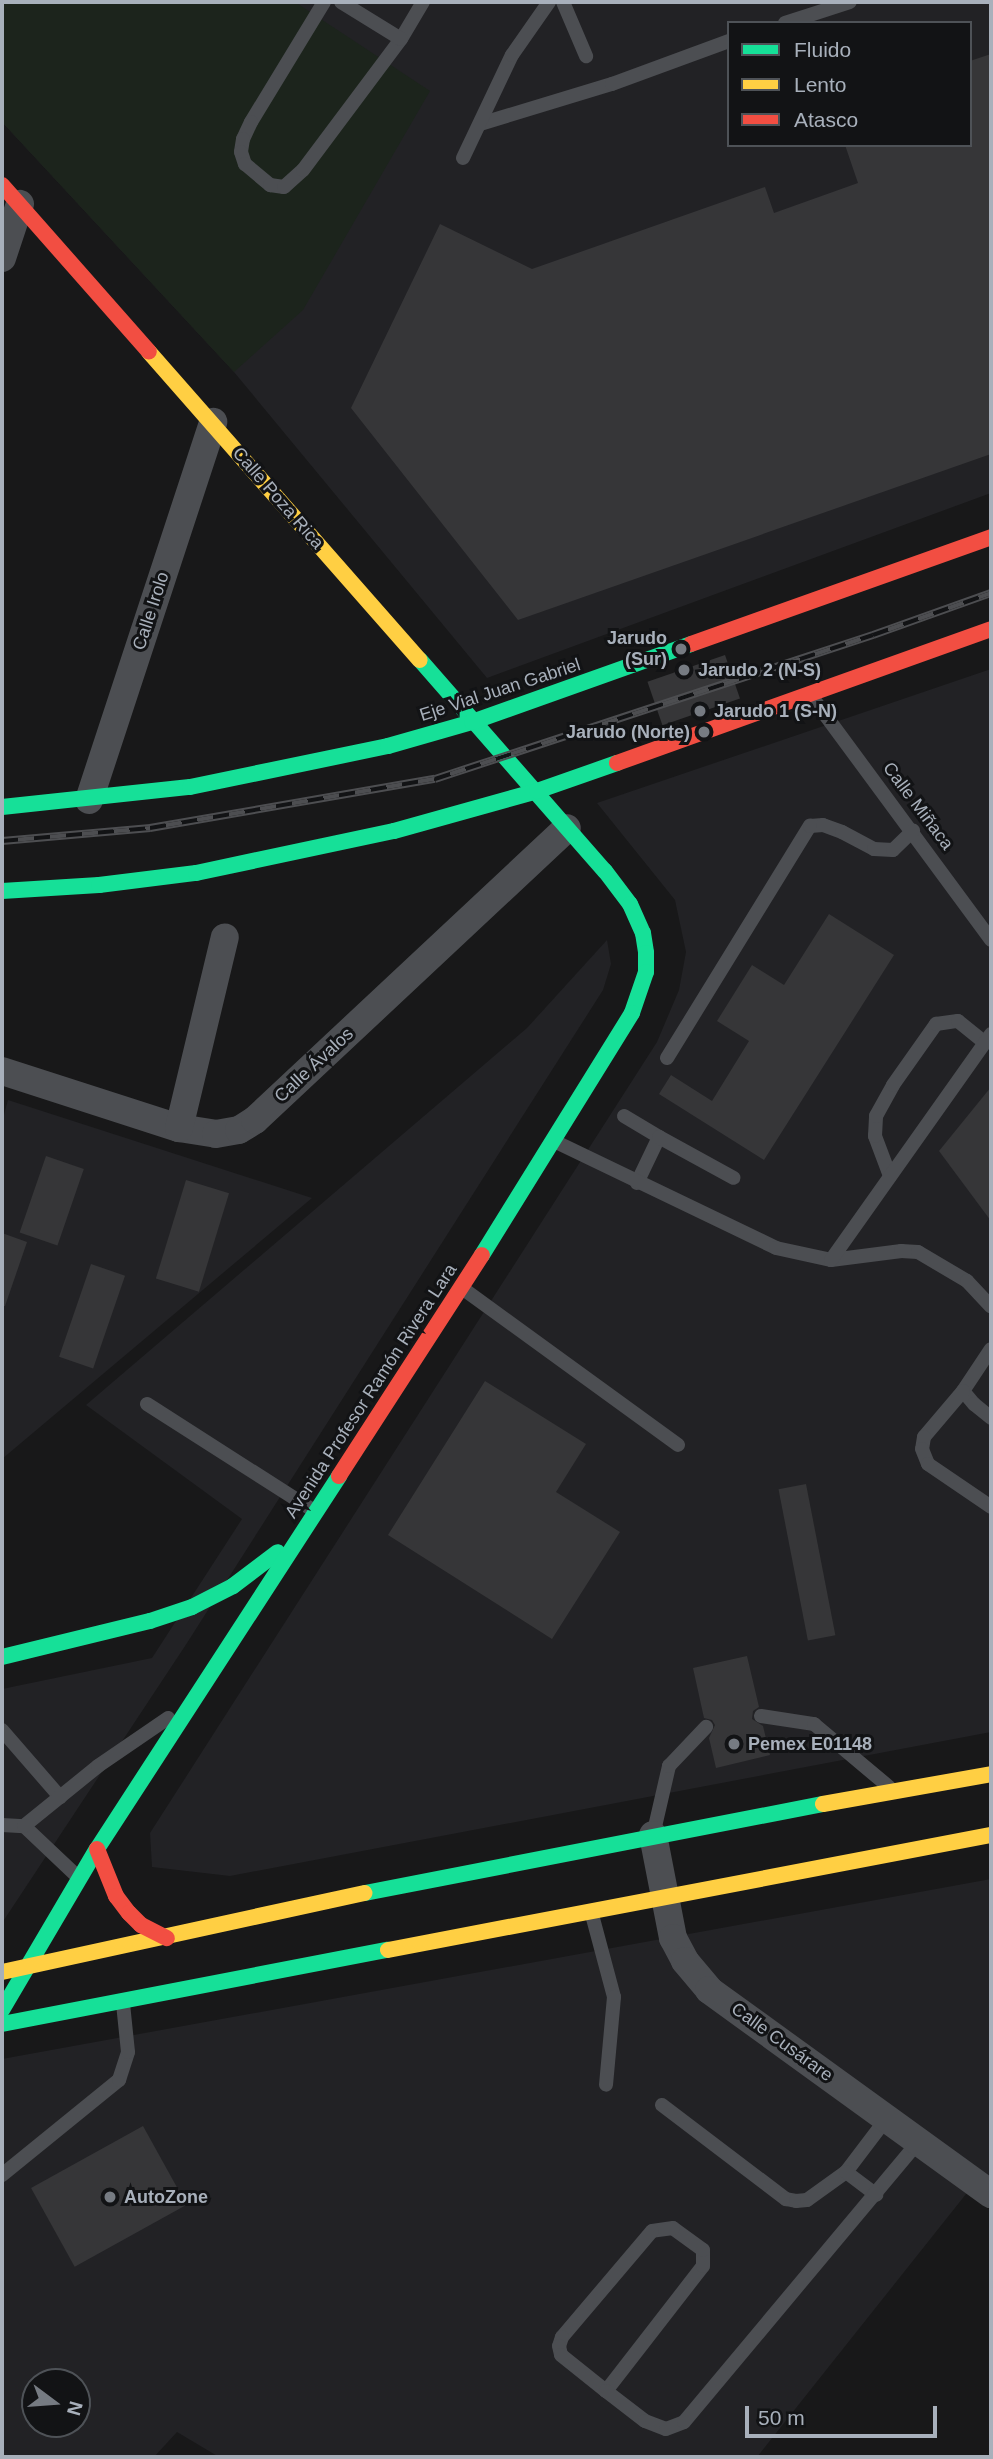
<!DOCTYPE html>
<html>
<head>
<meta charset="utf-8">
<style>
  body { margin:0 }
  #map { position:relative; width:993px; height:2459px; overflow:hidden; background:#181819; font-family:Arial,sans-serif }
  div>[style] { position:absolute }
  .built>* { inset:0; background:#222225 }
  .green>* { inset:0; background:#1c241c }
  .building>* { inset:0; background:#363638; transform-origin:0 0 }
  .lane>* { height:14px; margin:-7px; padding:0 7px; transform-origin:7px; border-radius:7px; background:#4c4e52 }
  .street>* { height:28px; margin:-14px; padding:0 14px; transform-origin:14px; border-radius:14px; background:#4c4e52 }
  .fast>* { height:16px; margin:-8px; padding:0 8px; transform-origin:8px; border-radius:8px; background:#16e098 }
  .slow>* { height:16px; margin:-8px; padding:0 8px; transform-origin:8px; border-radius:8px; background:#ffcf43 }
  .jam>* { height:16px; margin:-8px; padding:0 8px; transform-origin:8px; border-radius:8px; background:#f24e42 }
  .rail>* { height:8px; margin-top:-4px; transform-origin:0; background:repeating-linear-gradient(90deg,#121315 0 16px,#4d4e51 0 32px); box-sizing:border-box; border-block:2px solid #4d4e51 }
  .dots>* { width:19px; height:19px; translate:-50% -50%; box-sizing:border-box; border:4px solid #121315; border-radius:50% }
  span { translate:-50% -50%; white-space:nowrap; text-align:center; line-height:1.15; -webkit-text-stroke:6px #121315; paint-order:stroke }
  .street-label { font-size:18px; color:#a8b0bb }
  .poi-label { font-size:18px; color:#a8b0bb; font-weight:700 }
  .right { translate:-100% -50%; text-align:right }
  .left { translate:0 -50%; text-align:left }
  .frame { position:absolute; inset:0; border:4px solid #a8b0bb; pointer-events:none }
  .legend { position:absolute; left:727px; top:21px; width:245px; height:126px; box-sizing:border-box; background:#121315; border:2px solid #4e5257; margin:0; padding:9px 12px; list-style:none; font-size:21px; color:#a8b0bb }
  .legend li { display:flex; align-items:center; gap:14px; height:35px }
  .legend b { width:35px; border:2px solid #4e5257 }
  .north { position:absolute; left:21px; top:2368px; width:70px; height:70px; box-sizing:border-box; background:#121315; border:2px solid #4e5257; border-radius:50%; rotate:106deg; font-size:19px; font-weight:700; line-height:28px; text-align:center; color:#a8b0bb }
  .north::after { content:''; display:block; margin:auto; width:24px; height:32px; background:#767b82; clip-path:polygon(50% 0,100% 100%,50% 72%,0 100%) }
  .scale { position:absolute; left:745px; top:2406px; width:192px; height:32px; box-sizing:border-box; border:4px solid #a8b0bb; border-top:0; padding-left:9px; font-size:21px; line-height:24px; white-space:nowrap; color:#a8b0bb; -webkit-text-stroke:5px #121315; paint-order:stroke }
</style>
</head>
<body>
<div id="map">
  <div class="built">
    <i style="clip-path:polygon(evenodd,2px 2px,991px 2px,991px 493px,487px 678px,234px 372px,2px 122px,2px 2px,729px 23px,970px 23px,970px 145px,729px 145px,729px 23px)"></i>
    <i style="clip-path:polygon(991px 669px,991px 1732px,230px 1876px,152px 1867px,150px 1833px,657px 1042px,679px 990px,686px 952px,675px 900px,597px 803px)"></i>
    <i style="clip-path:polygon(607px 940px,611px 964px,603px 990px,187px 1643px,2px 1923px,2px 1689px,152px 1658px,242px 1519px,86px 1405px,527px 1028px)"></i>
    <i style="clip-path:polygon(8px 1100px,312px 1198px,2px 1459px,2px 1122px)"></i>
    <i style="clip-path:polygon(evenodd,991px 1879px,991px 2202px,970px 2189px,757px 2457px,219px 2457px,177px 2432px,154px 2457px,2px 2457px,2px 2059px,991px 1879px,35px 2382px,77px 2382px,77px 2424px,35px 2424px,35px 2382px)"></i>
  </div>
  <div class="green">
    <i style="clip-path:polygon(2px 2px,295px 2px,430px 91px,303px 310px,234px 372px,2px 122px)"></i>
  </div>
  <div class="building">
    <i style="clip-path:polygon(991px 54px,991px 454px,518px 620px,351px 408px,440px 224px,532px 269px,765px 187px,774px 213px,858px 183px,845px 145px,970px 145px,970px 61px)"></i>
    <i style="left:725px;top:655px;width:46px;height:82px;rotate:71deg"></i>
    <i style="clip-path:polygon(829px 914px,894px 955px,764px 1160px,659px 1094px,671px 1075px,712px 1101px,749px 1041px,717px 1021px,752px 965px,784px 985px)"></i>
    <i style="clip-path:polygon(991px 1087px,991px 1221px,939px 1151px)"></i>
    <i style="left:46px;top:1156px;width:40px;height:81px;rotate:19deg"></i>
    <i style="left:186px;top:1180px;width:45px;height:103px;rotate:17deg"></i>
    <i style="clip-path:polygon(2px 1233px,27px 1242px,5px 1306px,2px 1306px)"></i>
    <i style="left:91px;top:1264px;width:36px;height:98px;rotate:19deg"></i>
    <i style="clip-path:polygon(485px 1381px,586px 1444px,556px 1492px,620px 1532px,552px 1639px,388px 1535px)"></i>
    <i style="left:806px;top:1484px;width:154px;height:28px;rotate:79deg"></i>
    <i style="clip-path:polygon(747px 1656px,759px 1707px,753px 1711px,752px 1719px,763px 1726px,770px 1755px,716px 1768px,709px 1738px,715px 1725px,712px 1720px,704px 1718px,693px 1668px)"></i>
    <i style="left:143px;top:2126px;width:90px;height:128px;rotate:61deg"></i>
  </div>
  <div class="lane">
    <i style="left:324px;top:2px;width:140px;rotate:121.3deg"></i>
    <i style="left:251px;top:122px;width:19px;rotate:115deg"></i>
    <i style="left:243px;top:139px;width:13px;rotate:99deg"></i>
    <i style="left:241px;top:152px;width:13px;rotate:72deg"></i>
    <i style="left:245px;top:164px;width:33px;rotate:40deg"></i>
    <i style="left:270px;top:185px;width:14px;rotate:8deg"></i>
    <i style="left:284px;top:187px;width:25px;rotate:-42deg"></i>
    <i style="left:303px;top:170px;width:164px;rotate:-53.2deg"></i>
    <i style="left:401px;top:39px;width:43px;rotate:-59.3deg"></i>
    <i style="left:341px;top:2px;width:70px;rotate:31.7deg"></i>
    <i style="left:563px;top:2px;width:59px;rotate:66.9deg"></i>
    <i style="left:785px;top:23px;width:68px;rotate:-17.9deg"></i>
    <i style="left:480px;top:124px;width:138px;rotate:-16.9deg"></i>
    <i style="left:612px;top:84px;width:125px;rotate:-20.2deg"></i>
    <i style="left:463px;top:158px;width:114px;rotate:-64.6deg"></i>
    <i style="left:512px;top:55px;width:65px;rotate:-55.1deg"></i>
    <i style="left:812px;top:697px;width:302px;rotate:53.6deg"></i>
    <i style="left:667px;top:1058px;width:273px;rotate:-58.4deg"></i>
    <i style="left:810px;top:826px;width:13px;rotate:-4deg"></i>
    <i style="left:823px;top:825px;width:20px;rotate:20deg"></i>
    <i style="left:842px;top:832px;width:36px;rotate:28deg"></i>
    <i style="left:874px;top:849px;width:19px;rotate:3deg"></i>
    <i style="left:893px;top:850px;width:28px;rotate:-44deg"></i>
    <i style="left:624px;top:1116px;width:41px;rotate:31deg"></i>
    <i style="left:659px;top:1137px;width:51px;rotate:115.6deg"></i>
    <i style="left:659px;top:1137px;width:85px;rotate:28.7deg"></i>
    <i style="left:556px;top:1142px;width:244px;rotate:25.7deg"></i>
    <i style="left:776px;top:1248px;width:56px;rotate:12.3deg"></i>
    <i style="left:831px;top:1260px;width:71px;rotate:-7.3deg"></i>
    <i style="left:901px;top:1251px;width:17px;rotate:3deg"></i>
    <i style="left:918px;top:1252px;width:57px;rotate:30.6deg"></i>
    <i style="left:967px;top:1281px;width:35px;rotate:47deg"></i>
    <i style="left:890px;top:1176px;width:43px;rotate:-110.6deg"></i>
    <i style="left:875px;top:1136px;width:20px;rotate:-87deg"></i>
    <i style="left:876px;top:1116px;width:35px;rotate:-61deg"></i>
    <i style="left:893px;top:1085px;width:75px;rotate:-54.8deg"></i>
    <i style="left:936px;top:1024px;width:22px;rotate:-8deg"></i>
    <i style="left:958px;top:1021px;width:35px;rotate:39deg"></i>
    <i style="left:831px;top:1260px;width:277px;rotate:-54.7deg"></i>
    <i style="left:462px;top:1288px;width:267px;rotate:36deg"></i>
    <i style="left:991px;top:1349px;width:50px;rotate:123.7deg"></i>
    <i style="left:963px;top:1391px;width:17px;rotate:50deg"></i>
    <i style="left:974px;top:1404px;width:22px;rotate:39deg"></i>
    <i style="left:963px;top:1391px;width:60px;rotate:130.3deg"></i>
    <i style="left:924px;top:1437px;width:12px;rotate:99deg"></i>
    <i style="left:922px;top:1449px;width:16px;rotate:68deg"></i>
    <i style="left:928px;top:1464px;width:76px;rotate:34.3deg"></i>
    <i style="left:147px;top:1404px;width:198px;rotate:32.6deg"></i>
    <i style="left:761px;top:1716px;width:54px;rotate:8.6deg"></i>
    <i style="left:814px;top:1724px;width:98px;rotate:40deg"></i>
    <i style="left:2px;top:1730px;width:89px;rotate:49.1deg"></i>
    <i style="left:2px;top:1825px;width:22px;rotate:3deg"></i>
    <i style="left:24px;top:1826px;width:74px;rotate:43.4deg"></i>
    <i style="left:24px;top:1826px;width:95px;rotate:-39deg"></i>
    <i style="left:98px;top:1766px;width:85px;rotate:-34.4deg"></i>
    <i style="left:654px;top:1831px;width:67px;rotate:-77deg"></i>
    <i style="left:669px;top:1766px;width:54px;rotate:-46.5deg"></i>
    <i style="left:591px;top:1911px;width:89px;rotate:75deg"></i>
    <i style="left:614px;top:1997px;width:88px;rotate:95.2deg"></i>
    <i style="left:662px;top:2105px;width:156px;rotate:37.2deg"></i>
    <i style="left:786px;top:2199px;width:10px;rotate:11deg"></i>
    <i style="left:796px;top:2201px;width:11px;rotate:-5deg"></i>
    <i style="left:807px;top:2200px;width:48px;rotate:-35.7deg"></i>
    <i style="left:846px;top:2172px;width:68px;rotate:-52.8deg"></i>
    <i style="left:846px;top:2172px;width:38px;rotate:37deg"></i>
    <i style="left:2px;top:2175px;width:151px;rotate:-39.1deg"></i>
    <i style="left:119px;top:2080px;width:29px;rotate:-72deg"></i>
    <i style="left:128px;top:2052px;width:48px;rotate:-95.9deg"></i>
    <i style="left:606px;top:2391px;width:158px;rotate:-52.2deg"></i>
    <i style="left:703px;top:2266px;width:16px;rotate:-90deg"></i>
    <i style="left:703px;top:2250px;width:37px;rotate:-144deg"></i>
    <i style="left:673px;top:2228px;width:21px;rotate:172deg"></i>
    <i style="left:652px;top:2231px;width:139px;rotate:130.3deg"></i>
    <i style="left:562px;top:2337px;width:9px;rotate:108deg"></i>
    <i style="left:559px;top:2346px;width:9px;rotate:77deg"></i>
    <i style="left:561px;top:2355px;width:58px;rotate:38.7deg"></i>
    <i style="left:606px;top:2391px;width:49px;rotate:37.6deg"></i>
    <i style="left:645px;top:2421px;width:22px;rotate:21deg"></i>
    <i style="left:666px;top:2429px;width:19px;rotate:-21deg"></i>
    <i style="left:684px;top:2422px;width:366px;rotate:-50.1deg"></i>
  </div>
  <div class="street">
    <i style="left:2px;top:258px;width:57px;rotate:-71.6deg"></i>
    <i style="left:89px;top:800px;width:398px;rotate:-71.8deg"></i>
    <i style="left:2px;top:1071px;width:186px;rotate:17.9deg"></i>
    <i style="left:179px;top:1128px;width:37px;rotate:9deg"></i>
    <i style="left:216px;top:1134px;width:23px;rotate:-10deg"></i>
    <i style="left:239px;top:1130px;width:19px;rotate:-32deg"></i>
    <i style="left:255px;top:1120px;width:427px;rotate:-43.1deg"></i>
    <i style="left:179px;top:1128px;width:196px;rotate:-76.5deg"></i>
    <i style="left:653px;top:1835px;width:105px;rotate:79deg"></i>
    <i style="left:673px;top:1938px;width:26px;rotate:62deg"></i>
    <i style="left:685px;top:1961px;width:38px;rotate:50deg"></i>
    <i style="left:709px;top:1990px;width:348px;rotate:35.9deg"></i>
  </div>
  <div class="fast">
    <i style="left:420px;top:660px;width:281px;rotate:48.8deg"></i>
    <i style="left:605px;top:871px;width:41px;rotate:52.9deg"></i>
    <i style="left:630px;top:904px;width:32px;rotate:66deg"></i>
    <i style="left:643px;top:933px;width:20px;rotate:81deg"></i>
    <i style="left:646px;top:953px;width:19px;rotate:90deg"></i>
    <i style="left:646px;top:972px;width:43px;rotate:108.9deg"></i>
    <i style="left:632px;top:1013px;width:285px;rotate:121.8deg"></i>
    <i style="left:2px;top:807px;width:189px;rotate:-6.1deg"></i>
    <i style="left:190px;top:787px;width:202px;rotate:-11.7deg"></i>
    <i style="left:388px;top:746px;width:87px;rotate:-15.9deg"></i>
    <i style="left:472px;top:722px;width:232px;rotate:-19.6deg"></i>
    <i style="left:2px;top:891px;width:97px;rotate:-3.5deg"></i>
    <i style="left:99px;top:885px;width:98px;rotate:-7.1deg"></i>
    <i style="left:196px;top:873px;width:202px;rotate:-12deg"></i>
    <i style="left:394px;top:831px;width:148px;rotate:-15.6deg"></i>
    <i style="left:537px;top:791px;width:85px;rotate:-19.3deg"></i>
    <i style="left:2px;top:1657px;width:152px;rotate:-13.7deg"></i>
    <i style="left:150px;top:1621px;width:44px;rotate:-18.4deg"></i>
    <i style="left:192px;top:1607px;width:46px;rotate:-27.1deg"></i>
    <i style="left:233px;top:1586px;width:56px;rotate:-37.1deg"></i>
    <i style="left:365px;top:1893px;width:467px;rotate:-11deg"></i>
    <i style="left:2px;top:2010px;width:187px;rotate:-59.5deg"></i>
    <i style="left:97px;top:1849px;width:445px;rotate:-57deg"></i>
    <i style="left:2px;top:2024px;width:393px;rotate:-10.9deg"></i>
  </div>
  <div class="slow">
    <i style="left:149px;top:352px;width:410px;rotate:48.7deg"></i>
    <i style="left:823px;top:1804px;width:171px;rotate:-10.1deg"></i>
    <i style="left:388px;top:1950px;width:614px;rotate:-10.8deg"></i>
    <i style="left:2px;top:1972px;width:371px;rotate:-12.3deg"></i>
  </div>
  <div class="jam">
    <i style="left:2px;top:185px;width:222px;rotate:48.6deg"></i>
    <i style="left:691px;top:644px;width:319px;rotate:-19.6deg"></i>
    <i style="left:617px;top:763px;width:397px;rotate:-19.7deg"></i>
    <i style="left:339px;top:1476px;width:263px;rotate:-57.1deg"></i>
    <i style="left:97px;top:1849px;width:51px;rotate:68deg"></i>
    <i style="left:116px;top:1896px;width:21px;rotate:53deg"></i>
    <i style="left:129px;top:1913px;width:17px;rotate:45deg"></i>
    <i style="left:141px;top:1925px;width:29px;rotate:27deg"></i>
  </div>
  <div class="rail">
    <i style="left:2px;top:841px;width:149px;rotate:-5deg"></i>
    <i style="left:150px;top:828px;width:289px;rotate:-9.8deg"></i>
    <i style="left:435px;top:779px;width:461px;rotate:-18.2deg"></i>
    <i style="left:873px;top:635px;width:125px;rotate:-19.6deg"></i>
  </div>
  <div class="dots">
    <i style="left:681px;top:649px;background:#767b82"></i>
    <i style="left:684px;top:670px;background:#767b82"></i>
    <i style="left:700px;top:711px;background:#767b82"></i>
    <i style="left:704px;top:732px;background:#767b82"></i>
    <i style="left:734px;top:1744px;background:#767b82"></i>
    <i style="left:110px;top:2197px;background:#767b82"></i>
  </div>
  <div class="street-label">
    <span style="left:278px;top:498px;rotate:49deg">Calle Poza Rica</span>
    <span style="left:151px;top:611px;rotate:-72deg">Calle Irolo</span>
    <span style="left:500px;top:690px;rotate:-18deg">Eje Vial Juan Gabriel</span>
    <span style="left:918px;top:806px;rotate:53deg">Calle Miñaca</span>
    <span style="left:314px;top:1065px;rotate:-43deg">Calle Ávalos</span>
    <span style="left:371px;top:1391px;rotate:-57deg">Avenida Profesor Ramón Rivera Lara</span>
    <span style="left:782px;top:2042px;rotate:36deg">Calle Cusárare</span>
  </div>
  <div class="poi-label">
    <span class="right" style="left:667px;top:649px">Jarudo<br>(Sur)</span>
    <span class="left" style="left:698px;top:670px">Jarudo 2 (N-S)</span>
    <span class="left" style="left:714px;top:711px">Jarudo 1 (S-N)</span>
    <span class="right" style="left:690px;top:732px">Jarudo (Norte)</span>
    <span class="left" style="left:748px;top:1744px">Pemex E01148</span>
    <span class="left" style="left:124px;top:2197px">AutoZone</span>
  </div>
  <div class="frame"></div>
  <ul class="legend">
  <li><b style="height:9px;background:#16e098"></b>Fluido</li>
  <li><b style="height:9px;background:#ffcf43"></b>Lento</li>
  <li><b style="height:9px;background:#f24e42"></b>Atasco</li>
  </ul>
  <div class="north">N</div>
  <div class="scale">50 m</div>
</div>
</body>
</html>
